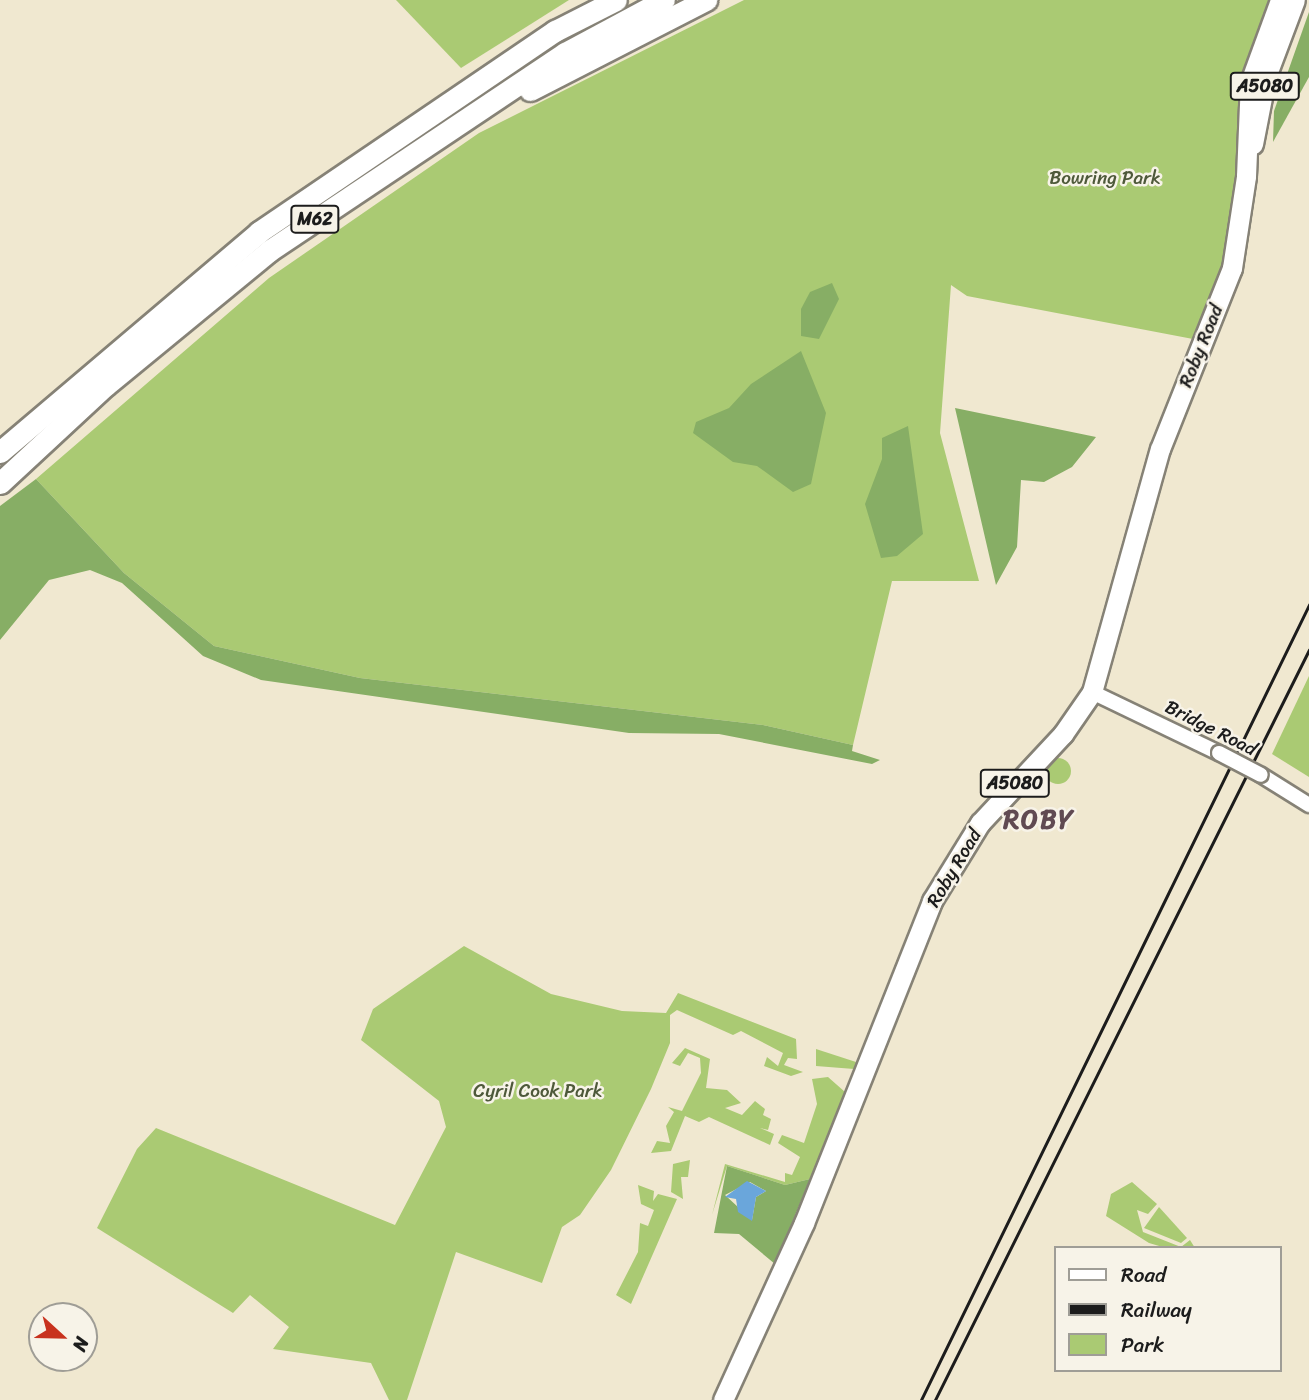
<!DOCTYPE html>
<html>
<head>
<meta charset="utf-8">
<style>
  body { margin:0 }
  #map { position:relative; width:1309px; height:1400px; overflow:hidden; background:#f0e8d0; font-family:Sriracha,sans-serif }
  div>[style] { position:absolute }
  .green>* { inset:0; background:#aaca73 }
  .round { border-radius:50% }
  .forest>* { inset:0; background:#87ae65 }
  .water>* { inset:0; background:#6aa6db }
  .roads { filter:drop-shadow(2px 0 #868276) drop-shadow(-2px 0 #868276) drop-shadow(0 2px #868276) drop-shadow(0 -2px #868276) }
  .tertiary>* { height:14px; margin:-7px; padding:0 7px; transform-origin:7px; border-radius:7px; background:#fff }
  .primary>* { height:19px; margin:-9.5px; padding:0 9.5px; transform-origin:9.5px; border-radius:9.5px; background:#fff }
  .motorway>* { height:21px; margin:-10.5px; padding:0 10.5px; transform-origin:10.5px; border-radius:10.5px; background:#fff }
  .rail>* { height:2.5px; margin:-1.25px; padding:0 1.25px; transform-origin:1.25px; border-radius:1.25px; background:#1c1c1c }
  .bridges { filter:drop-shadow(2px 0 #868276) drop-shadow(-2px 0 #868276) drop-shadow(0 2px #868276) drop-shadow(0 -2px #868276) }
  .tertiary-bridge>* { height:14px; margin:-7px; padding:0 7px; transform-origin:7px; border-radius:7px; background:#fff }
  span { translate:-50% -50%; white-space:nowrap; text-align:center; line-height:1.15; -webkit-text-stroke:5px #f7f3e8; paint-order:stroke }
  .shield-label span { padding:2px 5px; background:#f7f3e8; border:2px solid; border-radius:5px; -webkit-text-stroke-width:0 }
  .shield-label { font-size:18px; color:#1c1c1c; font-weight:700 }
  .park-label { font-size:19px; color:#4e593a }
  .street-label { font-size:19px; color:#1c1c1c }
  .district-label { font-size:26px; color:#604a52; font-weight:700; letter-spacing:2px }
  .legend { position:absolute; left:1054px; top:1246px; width:228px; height:126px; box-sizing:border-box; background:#f7f3e8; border:2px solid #9f9d96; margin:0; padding:9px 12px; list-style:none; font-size:21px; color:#1c1c1c }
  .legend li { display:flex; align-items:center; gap:14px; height:35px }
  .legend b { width:35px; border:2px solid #9f9d96 }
  .north { position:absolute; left:28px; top:1302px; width:70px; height:70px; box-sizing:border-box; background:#f7f3e8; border:2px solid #9f9d96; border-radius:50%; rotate:112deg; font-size:19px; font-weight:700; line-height:28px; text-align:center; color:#1c1c1c }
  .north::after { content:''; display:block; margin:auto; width:24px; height:32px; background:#c8321e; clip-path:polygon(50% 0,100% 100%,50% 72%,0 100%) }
</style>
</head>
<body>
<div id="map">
  <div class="green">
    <i style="clip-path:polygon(396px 0,569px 0,461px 68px)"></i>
    <i style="clip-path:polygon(744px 0,1280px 0,1219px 301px,1193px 339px,967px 296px,951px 285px,940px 433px,979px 581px,892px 581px,853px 745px,763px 725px,360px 678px,214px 646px,124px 573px,36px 479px,269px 278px,479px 133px)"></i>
    <i style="clip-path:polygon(1309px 676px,1309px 777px,1272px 754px)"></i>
    <i class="round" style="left:1045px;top:758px;width:26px;height:26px"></i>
    <i style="clip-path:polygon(464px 946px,551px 994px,622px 1011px,666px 1013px,678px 993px,796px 1039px,797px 1059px,788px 1058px,784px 1065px,803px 1072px,791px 1076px,764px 1066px,767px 1057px,778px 1066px,783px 1053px,741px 1031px,733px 1035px,677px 1010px,670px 1015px,670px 1043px,651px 1089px,611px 1170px,580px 1215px,562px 1227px,542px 1283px,456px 1252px,407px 1400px,389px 1400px,371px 1363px,273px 1349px,289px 1327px,250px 1295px,233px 1313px,97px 1228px,137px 1149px,156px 1128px,395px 1225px,446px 1127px,439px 1101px,361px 1040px,373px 1009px)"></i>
    <i style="clip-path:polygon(685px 1048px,710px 1059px,706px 1088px,727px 1090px,741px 1103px,725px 1108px,742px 1115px,755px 1101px,765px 1109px,763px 1115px,771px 1119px,768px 1130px,760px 1128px,774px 1134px,770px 1145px,709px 1117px,699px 1122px,685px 1116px,671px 1151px,651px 1153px,657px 1141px,670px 1143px,666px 1126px,674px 1112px,668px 1107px,682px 1111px,701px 1073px,700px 1058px,688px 1053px,680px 1066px,672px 1063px)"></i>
    <i style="clip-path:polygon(816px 1049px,856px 1062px,854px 1069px,816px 1066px)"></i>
    <i style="clip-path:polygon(828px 1077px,845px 1092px,810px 1179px,785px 1185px,727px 1166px,712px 1215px,725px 1164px,785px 1182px,785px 1173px,792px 1175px,800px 1157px,778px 1143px,782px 1135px,804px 1143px,817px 1104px,812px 1079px)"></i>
    <i style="clip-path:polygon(690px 1160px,688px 1177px,681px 1177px,683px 1199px,671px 1192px,673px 1164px)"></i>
    <i style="clip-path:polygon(1132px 1182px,1157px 1204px,1148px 1214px,1137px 1210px,1143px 1232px,1181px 1247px,1190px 1240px,1195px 1248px,1166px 1248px,1149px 1243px,1106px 1216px,1111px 1194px)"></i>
    <i style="clip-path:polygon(638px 1185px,654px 1191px,653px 1201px,658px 1194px,677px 1199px,631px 1304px,616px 1295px,638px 1252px,640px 1223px,648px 1226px,654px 1210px,641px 1204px)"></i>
    <i style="clip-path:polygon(1159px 1207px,1187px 1238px,1181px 1243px,1144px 1228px)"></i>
  </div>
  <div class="forest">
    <i style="clip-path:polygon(1309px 12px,1309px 77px,1273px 142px,1274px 111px)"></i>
    <i style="clip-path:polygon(832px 283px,839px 299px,819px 339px,801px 336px,801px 309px,810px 292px)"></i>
    <i style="clip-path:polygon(801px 351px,826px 413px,811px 484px,793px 492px,757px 466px,733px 462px,693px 433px,696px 422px,729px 408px,751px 384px)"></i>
    <i style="clip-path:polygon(955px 408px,1096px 437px,1072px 467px,1044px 482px,1021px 480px,1017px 547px,996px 585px)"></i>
    <i style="clip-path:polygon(908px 426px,923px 534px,897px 556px,881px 558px,865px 504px,882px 459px,882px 438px)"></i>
    <i style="clip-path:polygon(36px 479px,124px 573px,214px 646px,360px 678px,763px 725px,853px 745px,852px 751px,880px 760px,872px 764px,719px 734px,629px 733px,261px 680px,203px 656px,122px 583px,90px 570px,49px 580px,0 640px,0 506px)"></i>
    <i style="clip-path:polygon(evenodd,727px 1166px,785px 1185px,810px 1179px,775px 1264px,739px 1234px,714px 1233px,727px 1166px,750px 1182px,766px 1191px,756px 1197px,752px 1220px,725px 1195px,750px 1182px)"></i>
  </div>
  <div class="water">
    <i style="clip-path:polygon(747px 1181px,766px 1191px,756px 1197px,752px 1221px,738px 1212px,736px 1199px,725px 1197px)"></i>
  </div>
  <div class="roads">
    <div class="tertiary">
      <i style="left:1092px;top:692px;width:141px;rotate:25.7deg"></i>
      <i style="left:1261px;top:775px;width:57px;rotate:32deg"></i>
    </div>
    <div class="primary">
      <i style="left:1253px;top:144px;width:68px;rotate:-79deg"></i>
      <i style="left:1266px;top:77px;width:82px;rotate:-69.4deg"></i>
      <i style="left:723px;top:1400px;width:195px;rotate:-65.4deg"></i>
      <i style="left:804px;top:1223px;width:347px;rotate:-68.3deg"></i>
      <i style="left:932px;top:901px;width:92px;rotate:-58.4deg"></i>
      <i style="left:980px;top:823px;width:122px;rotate:-47deg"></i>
      <i style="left:1063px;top:734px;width:51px;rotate:-55.4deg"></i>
      <i style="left:1092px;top:692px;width:252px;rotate:-74.4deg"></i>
      <i style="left:1160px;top:449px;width:195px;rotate:-68.3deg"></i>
      <i style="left:1232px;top:268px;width:93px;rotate:-81.3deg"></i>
      <i style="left:1246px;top:176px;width:94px;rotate:-87.6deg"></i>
      <i style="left:1250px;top:82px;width:87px;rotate:-69.9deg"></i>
    </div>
    <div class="motorway">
      <i style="left:530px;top:90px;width:198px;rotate:-27.1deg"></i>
      <i style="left:0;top:452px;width:340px;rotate:-40.3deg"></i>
      <i style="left:259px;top:232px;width:358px;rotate:-34.2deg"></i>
      <i style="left:555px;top:31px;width:68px;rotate:-26.9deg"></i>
      <i style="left:0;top:483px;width:144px;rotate:-42.8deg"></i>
      <i style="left:106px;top:385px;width:211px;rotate:-39.4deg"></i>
      <i style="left:269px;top:251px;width:356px;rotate:-33.8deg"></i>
      <i style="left:565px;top:53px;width:112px;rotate:-28.2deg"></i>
    </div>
  </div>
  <div class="rail">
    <i style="left:921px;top:1400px;width:885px;rotate:-63.99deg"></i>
    <i style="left:935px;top:1400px;width:838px;rotate:-63.5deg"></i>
  </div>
  <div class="bridges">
    <div class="tertiary-bridge">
      <i style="left:1219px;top:753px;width:47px;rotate:27.6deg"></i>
    </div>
  </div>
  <div class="shield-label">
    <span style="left:1265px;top:86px">A5080</span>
    <span style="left:315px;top:219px">M62</span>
    <span style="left:1015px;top:783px">A5080</span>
  </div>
  <div class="park-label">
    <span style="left:1105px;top:178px">Bowring Park</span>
    <span style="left:538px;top:1091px">Cyril Cook Park</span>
  </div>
  <div class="street-label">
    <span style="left:1201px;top:346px;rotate:-68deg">Roby Road</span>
    <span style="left:1211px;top:728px;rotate:27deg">Bridge Road</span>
    <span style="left:954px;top:868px;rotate:-59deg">Roby Road</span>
  </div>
  <div class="district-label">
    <span style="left:1039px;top:820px">ROBY</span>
  </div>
  <ul class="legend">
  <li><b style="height:9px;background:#fff"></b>Road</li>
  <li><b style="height:9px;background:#1c1c1c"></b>Railway</li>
  <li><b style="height:19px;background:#aaca73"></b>Park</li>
  </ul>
  <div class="north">N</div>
</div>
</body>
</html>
